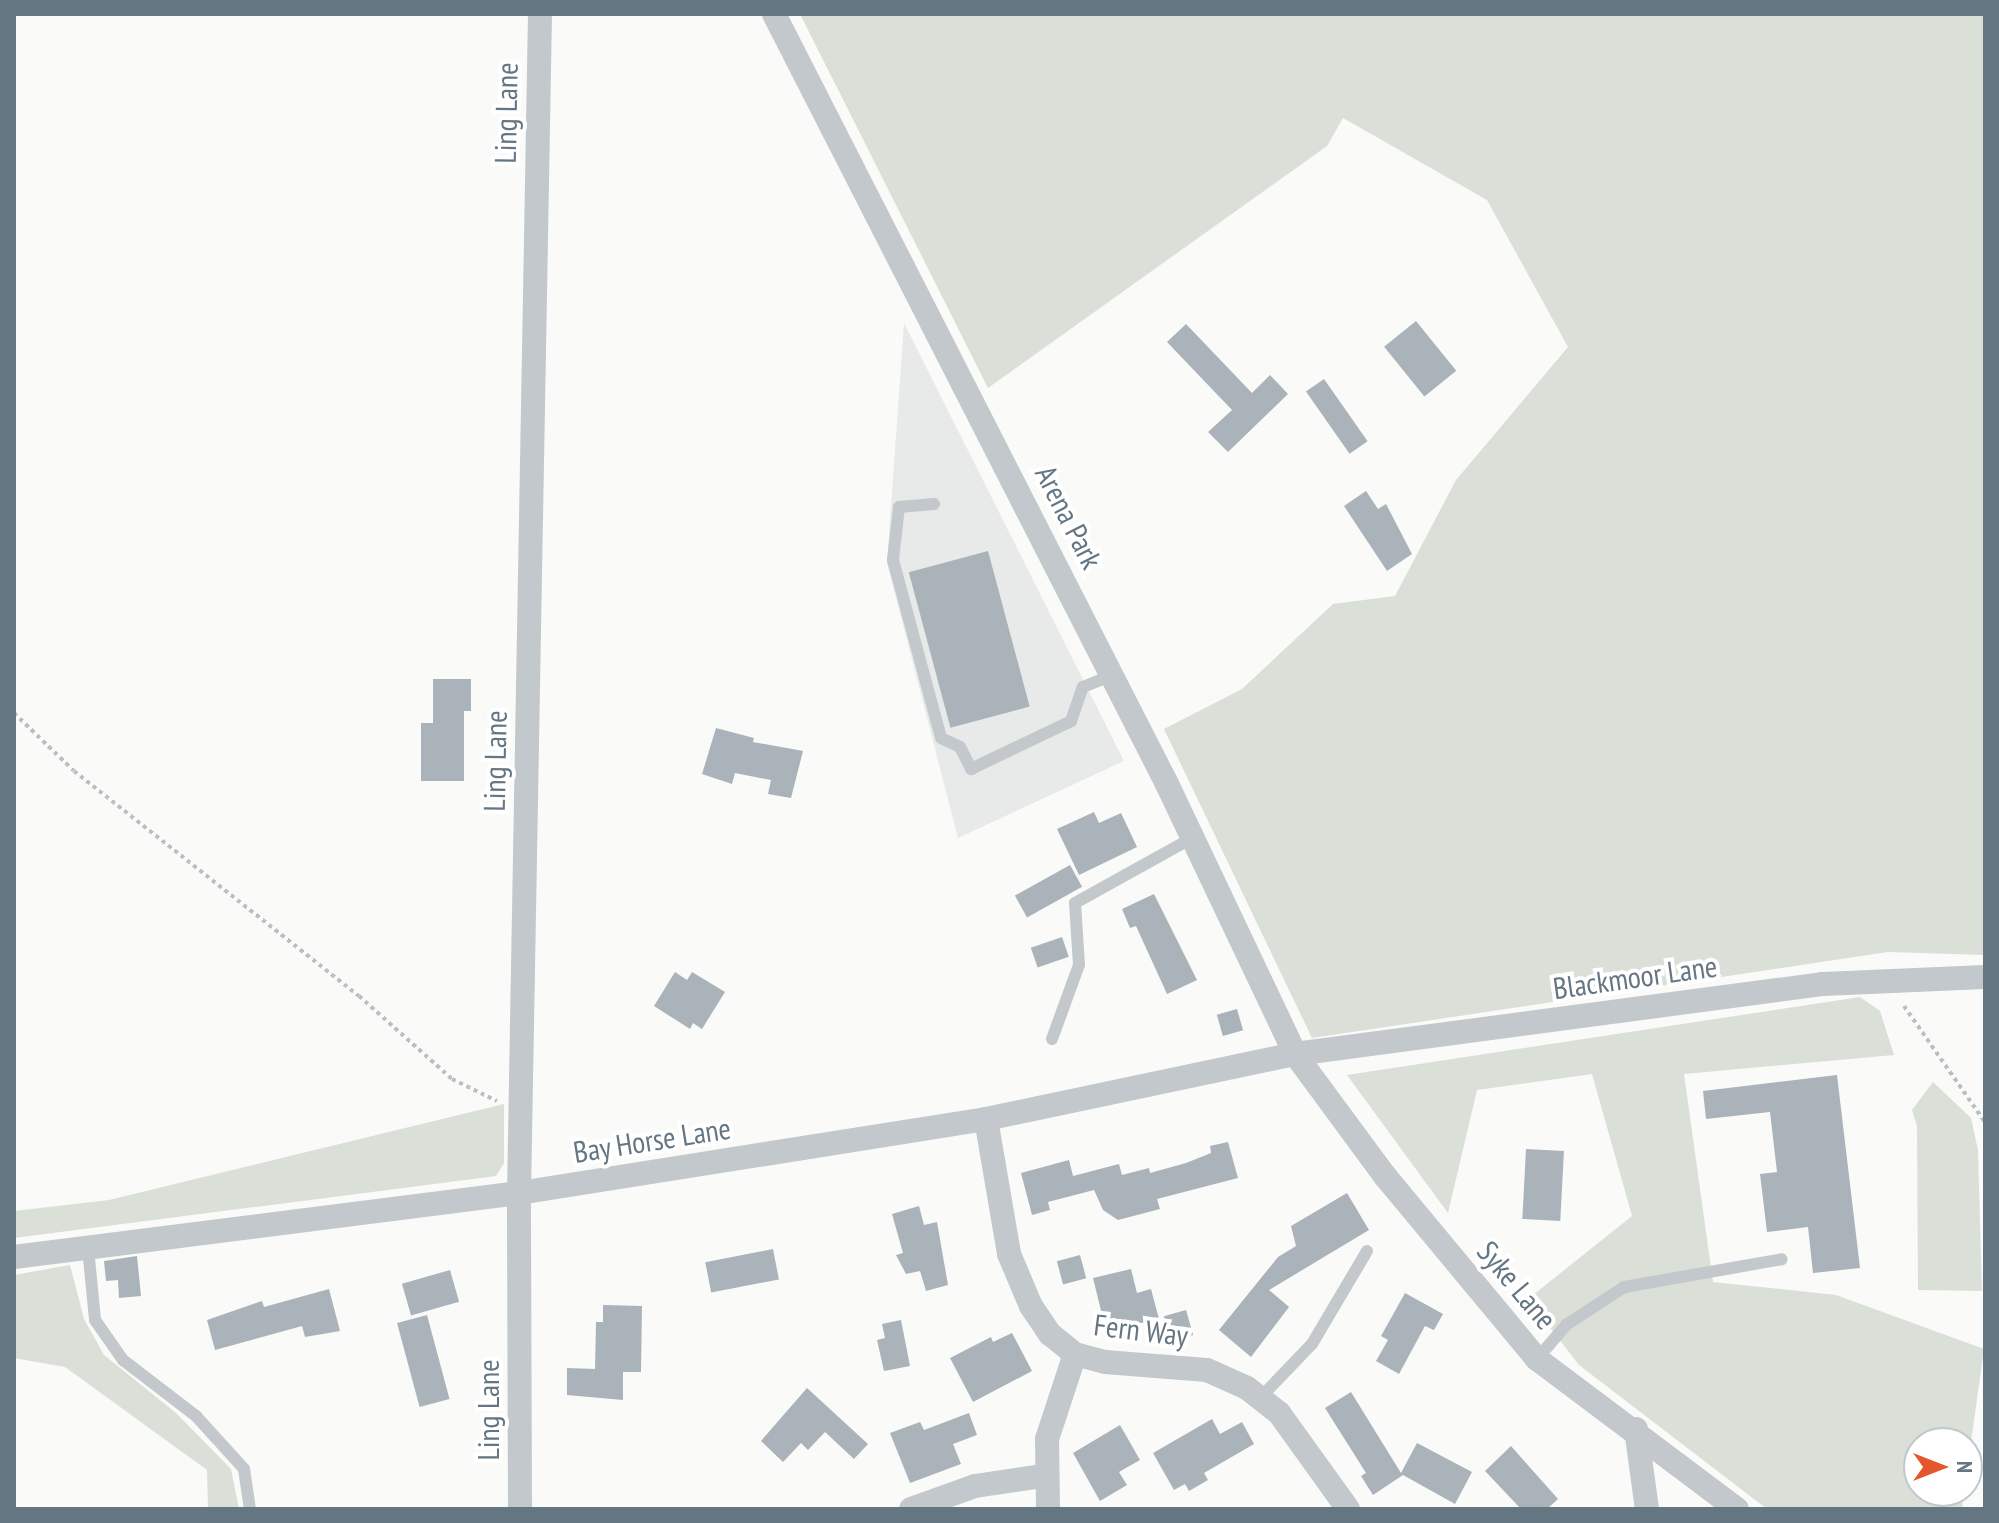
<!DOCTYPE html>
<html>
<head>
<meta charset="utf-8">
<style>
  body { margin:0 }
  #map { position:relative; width:1999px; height:1523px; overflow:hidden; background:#fafaf8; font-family:"PT Sans Narrow",sans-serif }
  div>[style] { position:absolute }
  .built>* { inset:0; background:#e8e9e9 }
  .green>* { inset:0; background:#dadfd7 }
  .building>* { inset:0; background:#aab3b9; transform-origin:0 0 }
  .path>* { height:4px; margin-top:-2px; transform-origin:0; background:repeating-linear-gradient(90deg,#bbbfc2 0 4px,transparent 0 8px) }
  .service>* { height:12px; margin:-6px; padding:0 6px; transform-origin:6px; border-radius:6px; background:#c3c8cc }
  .minor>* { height:24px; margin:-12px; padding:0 12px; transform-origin:12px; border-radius:12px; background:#c3c8cc }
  span { translate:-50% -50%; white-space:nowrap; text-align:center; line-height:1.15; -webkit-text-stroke:8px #fff; paint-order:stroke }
  .street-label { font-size:30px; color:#657683 }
  .frame { position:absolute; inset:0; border:16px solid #657683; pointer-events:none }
  .north { position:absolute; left:1903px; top:1427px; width:80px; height:80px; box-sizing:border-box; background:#fff; border:2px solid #c1c8cd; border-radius:50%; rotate:90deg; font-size:22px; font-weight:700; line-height:32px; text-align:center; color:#657683 }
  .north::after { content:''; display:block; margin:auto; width:28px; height:36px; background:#e4572e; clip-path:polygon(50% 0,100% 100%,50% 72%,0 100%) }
</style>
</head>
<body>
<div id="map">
  <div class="built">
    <i style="clip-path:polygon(904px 323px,1124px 761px,958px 838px,887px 563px)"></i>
  </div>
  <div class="green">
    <i style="clip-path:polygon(800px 14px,1985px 14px,1985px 955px,1888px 952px,1312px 1038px,1164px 729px,1242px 689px,1333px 604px,1395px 596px,1456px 480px,1568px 347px,1487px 200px,1343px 118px,1327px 146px,988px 388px)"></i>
    <i style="clip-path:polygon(1860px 997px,1880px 1011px,1894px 1055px,1684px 1074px,1713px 1282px,1836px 1295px,1984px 1349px,1967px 1470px,1967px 1443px,1919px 1443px,1919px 1491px,1964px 1491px,1962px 1509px,1767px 1509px,1579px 1365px,1528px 1299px,1632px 1216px,1592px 1074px,1477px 1090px,1448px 1213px,1347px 1075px)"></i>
    <i style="clip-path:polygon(1933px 1082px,1971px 1118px,1978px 1150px,1982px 1291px,1918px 1290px,1917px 1126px,1912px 1110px)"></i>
    <i style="clip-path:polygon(504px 1104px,504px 1163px,496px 1176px,14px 1238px,14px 1211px,109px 1200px)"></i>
    <i style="clip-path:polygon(70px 1265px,84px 1319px,104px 1355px,176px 1413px,231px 1469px,239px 1509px,208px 1509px,207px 1470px,65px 1367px,14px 1358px,14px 1275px)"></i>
  </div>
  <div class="building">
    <i style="left:1416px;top:321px;width:64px;height:41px;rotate:51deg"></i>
    <i style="clip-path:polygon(1186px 324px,1252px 393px,1270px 375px,1288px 394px,1228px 452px,1208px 432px,1232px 410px,1167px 342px)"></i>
    <i style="left:1324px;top:379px;width:76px;height:22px;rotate:55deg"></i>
    <i style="clip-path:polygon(1366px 491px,1378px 509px,1386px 504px,1412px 554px,1387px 571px,1344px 506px)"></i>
    <i style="left:988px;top:551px;width:161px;height:82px;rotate:75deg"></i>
    <i style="clip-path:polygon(433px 679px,471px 679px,471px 711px,464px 711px,464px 781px,421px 781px,421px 723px,433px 723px)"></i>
    <i style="clip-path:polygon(716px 728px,754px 738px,753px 742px,803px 751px,791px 798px,768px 794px,771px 780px,735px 773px,732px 784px,702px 774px)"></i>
    <i style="clip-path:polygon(1094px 812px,1099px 823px,1121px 813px,1137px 847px,1079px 875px,1057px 829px)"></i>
    <i style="left:1070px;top:865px;width:25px;height:63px;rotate:61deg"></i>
    <i style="clip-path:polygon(1154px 894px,1197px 980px,1167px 994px,1136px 926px,1130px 928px,1122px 909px)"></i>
    <i style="left:1062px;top:937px;width:21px;height:33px;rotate:71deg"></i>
    <i style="clip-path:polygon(675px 972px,687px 980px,692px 972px,725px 992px,702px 1029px,693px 1023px,690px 1029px,654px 1006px)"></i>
    <i style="left:1237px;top:1009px;width:22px;height:21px;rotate:74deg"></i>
    <i style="clip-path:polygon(1837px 1075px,1860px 1268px,1813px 1273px,1808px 1227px,1767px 1232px,1760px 1174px,1777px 1172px,1770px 1112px,1706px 1119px,1703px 1091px)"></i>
    <i style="clip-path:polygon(1228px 1142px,1238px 1178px,1157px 1199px,1160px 1209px,1118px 1220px,1103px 1210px,1094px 1190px,1048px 1202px,1050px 1210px,1032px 1215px,1021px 1173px,1069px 1160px,1073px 1176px,1119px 1164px,1122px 1175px,1149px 1168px,1150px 1173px,1186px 1163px,1211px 1153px,1210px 1146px)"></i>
    <i style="left:1526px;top:1149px;width:38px;height:70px;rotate:3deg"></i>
    <i style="clip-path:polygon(1347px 1193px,1369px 1230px,1269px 1290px,1289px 1307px,1251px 1357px,1219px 1330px,1278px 1257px,1296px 1246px,1291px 1226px)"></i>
    <i style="clip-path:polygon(919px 1206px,924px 1225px,937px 1222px,948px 1285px,926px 1291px,920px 1271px,906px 1274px,896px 1255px,903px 1253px,892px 1214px)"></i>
    <i style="left:773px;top:1249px;width:31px;height:69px;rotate:79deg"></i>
    <i style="left:1080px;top:1255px;width:24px;height:24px;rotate:75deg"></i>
    <i style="clip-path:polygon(137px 1256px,141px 1296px,119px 1298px,118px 1280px,106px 1281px,104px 1261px)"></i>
    <i style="clip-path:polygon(1131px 1269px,1137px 1293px,1151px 1289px,1159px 1319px,1106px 1331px,1093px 1278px)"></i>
    <i style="left:450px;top:1270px;width:33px;height:50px;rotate:74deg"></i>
    <i style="clip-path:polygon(329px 1289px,340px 1331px,305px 1337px,302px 1326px,215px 1350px,207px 1320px,262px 1301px,264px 1307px)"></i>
    <i style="clip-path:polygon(1405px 1293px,1443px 1314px,1434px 1330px,1425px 1326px,1399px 1374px,1376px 1361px,1388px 1340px,1381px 1336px)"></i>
    <i style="clip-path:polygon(603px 1305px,642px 1306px,641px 1372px,623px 1372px,623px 1400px,567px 1395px,567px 1368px,595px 1369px,596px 1322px,603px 1322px)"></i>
    <i style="left:1186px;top:1310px;width:26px;height:23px;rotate:74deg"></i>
    <i style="left:427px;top:1315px;width:87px;height:31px;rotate:75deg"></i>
    <i style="clip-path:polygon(901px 1320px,910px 1366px,884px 1371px,877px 1340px,885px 1338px,882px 1324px)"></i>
    <i style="clip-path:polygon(1012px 1333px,1032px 1371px,973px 1402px,950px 1358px,991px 1337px,993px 1342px)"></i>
    <i style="clip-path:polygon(807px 1388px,868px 1444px,854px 1459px,825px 1432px,808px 1450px,801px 1443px,783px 1462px,761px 1441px)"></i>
    <i style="clip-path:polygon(1351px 1392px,1401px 1473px,1417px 1443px,1472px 1472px,1455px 1504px,1403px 1475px,1373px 1495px,1361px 1476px,1366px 1473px,1325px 1408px)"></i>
    <i style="clip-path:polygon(969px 1413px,977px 1435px,953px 1444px,961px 1464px,910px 1483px,890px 1433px,920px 1422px,924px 1430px)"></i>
    <i style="clip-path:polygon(1212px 1419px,1220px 1434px,1242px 1422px,1254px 1444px,1204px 1473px,1208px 1480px,1189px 1491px,1185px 1484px,1174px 1490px,1153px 1453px)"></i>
    <i style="clip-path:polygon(1120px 1425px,1140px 1460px,1119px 1472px,1127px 1485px,1100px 1501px,1073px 1453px)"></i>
    <i style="clip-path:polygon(1511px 1446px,1558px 1499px,1547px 1509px,1521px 1509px,1485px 1471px)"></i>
  </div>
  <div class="path">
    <i style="left:14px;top:713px;width:83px;rotate:44deg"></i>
    <i style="left:74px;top:771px;width:363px;rotate:38.3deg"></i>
    <i style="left:359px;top:996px;width:125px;rotate:41.7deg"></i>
    <i style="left:452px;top:1079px;width:50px;rotate:26.1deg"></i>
    <i style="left:1904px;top:1006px;width:141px;rotate:55.1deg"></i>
  </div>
  <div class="service">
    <i style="left:934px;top:504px;width:35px;rotate:175deg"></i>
    <i style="left:899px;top:507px;width:53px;rotate:96.5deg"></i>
    <i style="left:893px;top:560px;width:184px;rotate:74.9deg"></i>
    <i style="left:941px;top:738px;width:21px;rotate:25deg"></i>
    <i style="left:960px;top:747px;width:25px;rotate:63deg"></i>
    <i style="left:971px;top:769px;width:111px;rotate:-25.6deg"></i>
    <i style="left:1071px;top:721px;width:36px;rotate:-71deg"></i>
    <i style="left:1083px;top:687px;width:31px;rotate:-22deg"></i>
    <i style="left:1052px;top:1039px;width:79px;rotate:-70deg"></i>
    <i style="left:1079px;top:965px;width:62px;rotate:-93.7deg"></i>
    <i style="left:1075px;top:903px;width:136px;rotate:-29deg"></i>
    <i style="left:88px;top:1248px;width:72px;rotate:84.4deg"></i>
    <i style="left:95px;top:1320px;width:49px;rotate:55deg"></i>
    <i style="left:123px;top:1360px;width:92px;rotate:37.5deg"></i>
    <i style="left:196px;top:1416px;width:72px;rotate:47.8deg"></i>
    <i style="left:244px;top:1469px;width:40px;rotate:81.5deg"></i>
    <i style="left:1537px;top:1359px;width:45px;rotate:-49.5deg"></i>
    <i style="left:1566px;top:1325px;width:69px;rotate:-33.2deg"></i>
    <i style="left:1624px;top:1287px;width:160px;rotate:-10deg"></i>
    <i style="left:1260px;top:1398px;width:75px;rotate:-46.1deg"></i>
    <i style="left:1312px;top:1344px;width:108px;rotate:-59.4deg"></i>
  </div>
  <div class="minor">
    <i style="left:774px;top:14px;width:864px;rotate:62.96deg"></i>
    <i style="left:1167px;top:784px;width:299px;rotate:64.6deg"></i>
    <i style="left:1295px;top:1054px;width:152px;rotate:53.6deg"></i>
    <i style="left:1385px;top:1176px;width:238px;rotate:50.3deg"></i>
    <i style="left:1537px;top:1359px;width:250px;rotate:36.9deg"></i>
    <i style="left:986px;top:1119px;width:137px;rotate:80.3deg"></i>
    <i style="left:1009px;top:1254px;width:56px;rotate:67.1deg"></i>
    <i style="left:1031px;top:1306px;width:34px;rotate:56deg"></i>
    <i style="left:1050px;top:1334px;width:32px;rotate:39deg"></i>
    <i style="left:1075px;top:1354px;width:31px;rotate:15deg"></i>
    <i style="left:1105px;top:1362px;width:102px;rotate:4.5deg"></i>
    <i style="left:1207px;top:1370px;width:44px;rotate:24.2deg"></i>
    <i style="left:1247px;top:1388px;width:41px;rotate:38deg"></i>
    <i style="left:1279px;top:1413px;width:118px;rotate:54.3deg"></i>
    <i style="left:14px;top:1257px;width:509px;rotate:-7.22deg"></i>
    <i style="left:519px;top:1193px;width:473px;rotate:-9deg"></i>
    <i style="left:986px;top:1119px;width:316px;rotate:-11.9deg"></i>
    <i style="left:1295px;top:1054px;width:533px;rotate:-7.55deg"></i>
    <i style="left:1823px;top:984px;width:162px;rotate:-2.5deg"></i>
    <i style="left:1636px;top:1429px;width:81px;rotate:82.2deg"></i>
    <i style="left:520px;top:1509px;width:316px;rotate:-90.2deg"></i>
    <i style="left:519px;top:1193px;width:1179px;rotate:-88.98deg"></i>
    <i style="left:911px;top:1509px;width:68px;rotate:-19.8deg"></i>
    <i style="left:975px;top:1486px;width:69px;rotate:-8.4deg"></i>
    <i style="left:1048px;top:1509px;width:70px;rotate:-90.8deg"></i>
    <i style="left:1047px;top:1439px;width:89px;rotate:-71.8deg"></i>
  </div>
  <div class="street-label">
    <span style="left:506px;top:113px;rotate:-89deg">Ling Lane</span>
    <span style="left:1069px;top:517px;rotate:63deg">Arena Park</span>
    <span style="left:495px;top:761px;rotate:-89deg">Ling Lane</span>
    <span style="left:1635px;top:977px;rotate:-8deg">Blackmoor Lane</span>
    <span style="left:652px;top:1140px;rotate:-9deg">Bay Horse Lane</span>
    <span style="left:1517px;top:1285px;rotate:50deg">Syke Lane</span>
    <span style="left:1141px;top:1330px;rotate:7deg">Fern Way</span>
    <span style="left:488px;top:1410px;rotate:-90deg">Ling Lane</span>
  </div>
  <div class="frame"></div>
  <div class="north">N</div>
</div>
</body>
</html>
